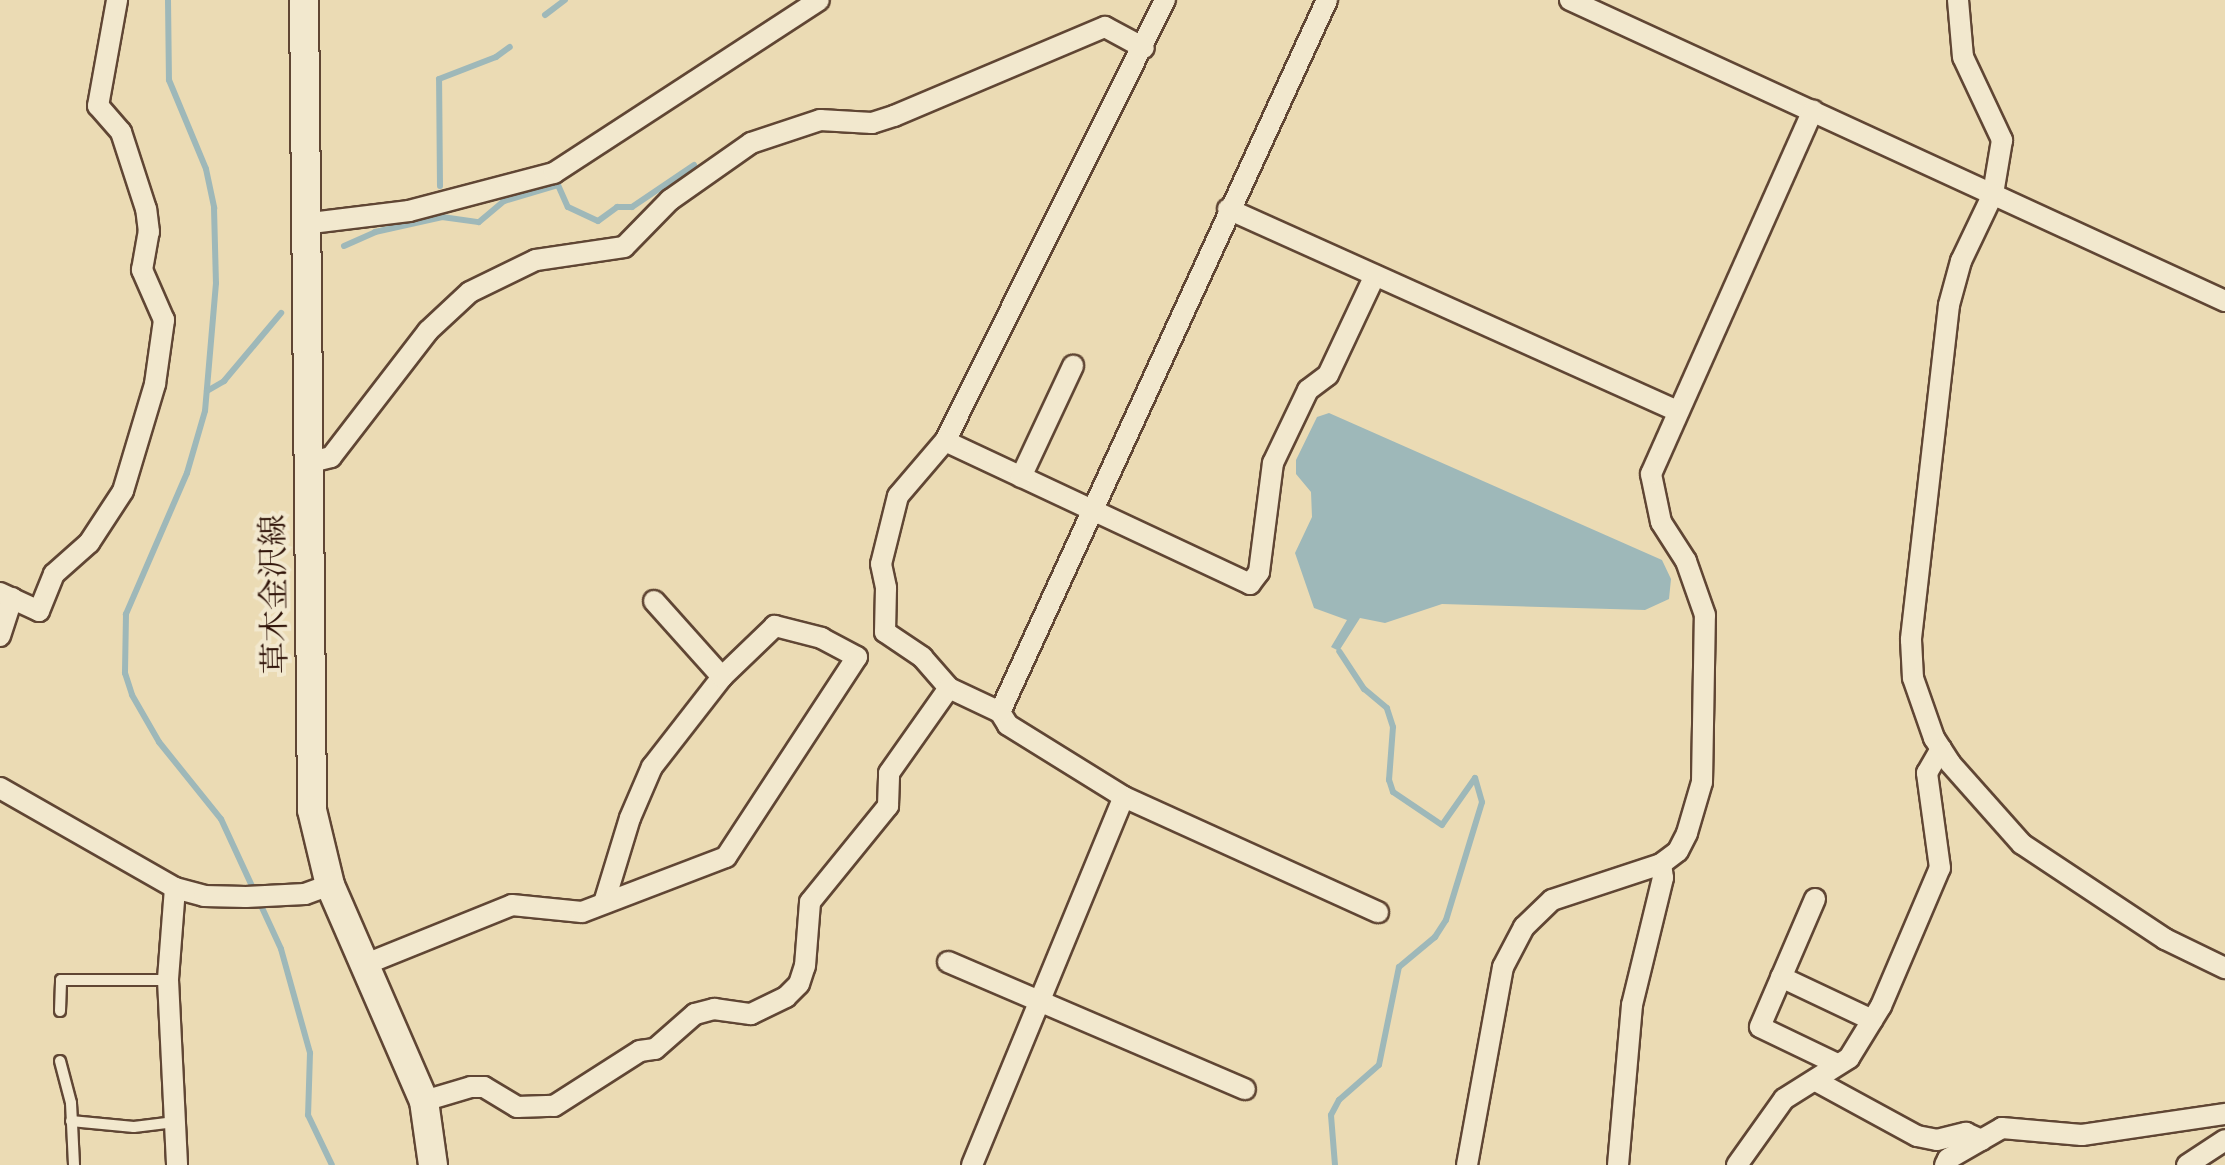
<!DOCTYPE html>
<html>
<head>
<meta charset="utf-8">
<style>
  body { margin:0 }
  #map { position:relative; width:2225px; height:1165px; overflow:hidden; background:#ebdbb4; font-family:"Gentium Book Plus","Noto Serif JP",serif }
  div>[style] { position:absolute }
  .water>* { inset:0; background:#9eb8b9 }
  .stream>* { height:6px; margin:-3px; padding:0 3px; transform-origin:3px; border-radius:3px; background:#9eb8b9 }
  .roads { filter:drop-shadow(2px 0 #604634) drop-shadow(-2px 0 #604634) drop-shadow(0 2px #604634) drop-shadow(0 -2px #604634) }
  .service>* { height:10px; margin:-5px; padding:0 5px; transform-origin:5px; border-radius:5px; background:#f2e8ce }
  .minor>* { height:20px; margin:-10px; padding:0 10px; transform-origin:10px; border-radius:10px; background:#f2e8ce }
  .secondary>* { height:28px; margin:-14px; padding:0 14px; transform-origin:14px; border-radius:14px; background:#f2e8ce }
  span { translate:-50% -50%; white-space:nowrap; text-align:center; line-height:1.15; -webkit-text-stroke:8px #f2e8ce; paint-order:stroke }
  .street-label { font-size:32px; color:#31150a }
</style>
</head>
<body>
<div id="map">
  <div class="water">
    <i style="clip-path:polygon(1329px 413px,1662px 560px,1671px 579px,1669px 599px,1645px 610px,1442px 604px,1385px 623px,1360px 618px,1339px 651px,1331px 647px,1347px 620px,1314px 608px,1295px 553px,1312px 517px,1311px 492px,1296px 474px,1296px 460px,1317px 417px)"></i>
  </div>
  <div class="stream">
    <i style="left:168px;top:0;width:80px;rotate:89.3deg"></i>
    <i style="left:169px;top:80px;width:96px;rotate:67.4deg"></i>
    <i style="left:206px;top:169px;width:40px;rotate:78deg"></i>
    <i style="left:214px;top:208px;width:75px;rotate:88.5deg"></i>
    <i style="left:216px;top:283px;width:128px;rotate:94.9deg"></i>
    <i style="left:205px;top:411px;width:65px;rotate:106.2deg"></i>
    <i style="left:187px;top:473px;width:154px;rotate:113.4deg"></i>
    <i style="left:126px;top:614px;width:59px;rotate:91deg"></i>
    <i style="left:125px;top:673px;width:23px;rotate:72deg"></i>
    <i style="left:132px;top:695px;width:54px;rotate:60.1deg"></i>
    <i style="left:159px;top:742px;width:99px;rotate:51.2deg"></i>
    <i style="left:221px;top:819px;width:143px;rotate:65.2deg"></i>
    <i style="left:281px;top:949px;width:108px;rotate:74.4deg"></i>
    <i style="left:310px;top:1053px;width:62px;rotate:91.8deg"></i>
    <i style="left:308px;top:1115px;width:55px;rotate:64.4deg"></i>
    <i style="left:545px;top:15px;width:25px;rotate:-37deg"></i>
    <i style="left:440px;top:186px;width:107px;rotate:-90.5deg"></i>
    <i style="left:439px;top:79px;width:61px;rotate:-21.1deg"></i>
    <i style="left:496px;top:57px;width:17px;rotate:-36deg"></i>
    <i style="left:344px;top:246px;width:34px;rotate:-24deg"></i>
    <i style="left:375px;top:232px;width:69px;rotate:-12.6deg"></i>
    <i style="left:442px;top:217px;width:37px;rotate:8deg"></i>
    <i style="left:479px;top:222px;width:33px;rotate:-40deg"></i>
    <i style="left:504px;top:201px;width:56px;rotate:-16.5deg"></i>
    <i style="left:558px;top:185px;width:24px;rotate:66deg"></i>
    <i style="left:568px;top:207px;width:33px;rotate:25deg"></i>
    <i style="left:598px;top:221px;width:24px;rotate:-36deg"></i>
    <i style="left:617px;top:207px;width:15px"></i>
    <i style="left:632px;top:207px;width:75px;rotate:-34.1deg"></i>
    <i style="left:207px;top:391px;width:20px;rotate:-30deg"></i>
    <i style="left:224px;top:381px;width:89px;rotate:-50deg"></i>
    <i style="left:1335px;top:1165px;width:50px;rotate:-94.6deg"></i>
    <i style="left:1331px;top:1115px;width:17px;rotate:-62deg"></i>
    <i style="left:1339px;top:1100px;width:53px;rotate:-41.2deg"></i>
    <i style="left:1379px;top:1065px;width:100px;rotate:-78.5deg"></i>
    <i style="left:1399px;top:967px;width:47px;rotate:-39.8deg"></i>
    <i style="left:1435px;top:937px;width:20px;rotate:-57deg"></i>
    <i style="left:1446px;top:920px;width:123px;rotate:-73deg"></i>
    <i style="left:1482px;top:802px;width:25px;rotate:-106deg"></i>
    <i style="left:1475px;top:778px;width:57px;rotate:125.1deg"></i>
    <i style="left:1442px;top:825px;width:59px;rotate:-146deg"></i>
    <i style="left:1393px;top:792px;width:13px;rotate:-108deg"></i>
    <i style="left:1389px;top:780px;width:53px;rotate:-85.7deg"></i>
    <i style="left:1393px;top:727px;width:20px;rotate:-108deg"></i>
    <i style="left:1387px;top:708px;width:30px;rotate:-140deg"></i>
    <i style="left:1364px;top:689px;width:45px;rotate:-123.3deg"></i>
  </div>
  <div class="roads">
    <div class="service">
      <i style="left:60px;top:1011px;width:31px;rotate:-88deg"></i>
      <i style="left:61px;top:980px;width:107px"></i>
      <i style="left:60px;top:1061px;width:43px;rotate:75.3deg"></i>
      <i style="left:71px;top:1103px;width:62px;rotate:87.2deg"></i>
      <i style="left:71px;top:1121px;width:63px;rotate:5.4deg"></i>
      <i style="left:134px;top:1127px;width:41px;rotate:-7deg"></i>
    </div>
    <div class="minor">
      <i style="left:1165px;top:0;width:493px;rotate:116.5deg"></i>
      <i style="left:945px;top:441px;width:337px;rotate:25.1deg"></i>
      <i style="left:1250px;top:584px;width:15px;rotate:-53deg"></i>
      <i style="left:1259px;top:572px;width:110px;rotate:-82.7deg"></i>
      <i style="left:1273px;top:463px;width:81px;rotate:-64.4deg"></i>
      <i style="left:1308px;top:390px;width:25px;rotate:-37deg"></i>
      <i style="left:1328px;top:375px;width:110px;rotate:-64.8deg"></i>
      <i style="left:1570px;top:0;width:721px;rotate:24.68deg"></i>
      <i style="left:1958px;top:0;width:57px;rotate:85deg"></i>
      <i style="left:1963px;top:57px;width:92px;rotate:64.8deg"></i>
      <i style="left:2002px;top:140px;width:55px;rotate:99.5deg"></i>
      <i style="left:1993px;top:194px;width:74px;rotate:115.5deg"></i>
      <i style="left:1961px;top:261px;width:46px;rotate:105.3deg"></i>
      <i style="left:1949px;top:305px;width:337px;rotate:96.5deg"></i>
      <i style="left:1911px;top:640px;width:38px;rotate:87deg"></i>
      <i style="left:1913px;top:678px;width:64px;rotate:70.7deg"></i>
      <i style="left:1934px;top:738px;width:30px;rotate:57deg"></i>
      <i style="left:1950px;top:763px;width:108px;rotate:48.4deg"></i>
      <i style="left:2022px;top:844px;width:172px;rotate:33.6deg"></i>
      <i style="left:2165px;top:939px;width:67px;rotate:25.8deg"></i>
      <i style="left:1228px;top:209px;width:492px;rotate:24.2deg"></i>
      <i style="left:303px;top:224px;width:107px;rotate:-7deg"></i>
      <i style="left:409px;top:211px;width:150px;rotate:-14.7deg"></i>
      <i style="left:554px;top:173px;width:316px;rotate:-33.1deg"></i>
      <i style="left:945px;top:441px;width:72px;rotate:130.5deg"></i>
      <i style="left:898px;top:496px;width:70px;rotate:104deg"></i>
      <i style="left:881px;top:564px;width:25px;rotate:78deg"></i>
      <i style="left:886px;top:588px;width:44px;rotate:91.3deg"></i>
      <i style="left:885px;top:632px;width:45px;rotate:34deg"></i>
      <i style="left:922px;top:657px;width:41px;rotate:48.9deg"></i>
      <i style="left:307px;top:463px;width:25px;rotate:-14deg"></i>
      <i style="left:331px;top:457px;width:159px;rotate:-52.4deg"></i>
      <i style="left:428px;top:331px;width:57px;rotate:-42.9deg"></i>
      <i style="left:470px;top:292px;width:73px;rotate:-25.9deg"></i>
      <i style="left:536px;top:260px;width:89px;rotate:-8.4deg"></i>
      <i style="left:624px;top:247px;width:66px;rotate:-45.6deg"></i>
      <i style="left:670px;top:200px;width:99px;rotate:-35.1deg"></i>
      <i style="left:751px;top:143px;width:73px;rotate:-18.4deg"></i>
      <i style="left:820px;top:120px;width:52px;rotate:3.3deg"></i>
      <i style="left:872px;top:123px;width:23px;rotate:-18deg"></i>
      <i style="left:894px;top:116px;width:229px;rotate:-22.9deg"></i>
      <i style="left:1105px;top:27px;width:44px;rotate:28.3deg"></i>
      <i style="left:1021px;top:477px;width:123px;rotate:-64.9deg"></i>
      <i style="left:0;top:593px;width:43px;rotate:24.8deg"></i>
      <i style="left:39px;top:611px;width:40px;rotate:-68deg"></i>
      <i style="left:54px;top:574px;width:47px;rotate:-41.5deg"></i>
      <i style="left:89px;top:543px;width:62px;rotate:-56.8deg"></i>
      <i style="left:123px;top:491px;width:112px;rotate:-73.3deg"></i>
      <i style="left:155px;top:384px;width:65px;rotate:-82deg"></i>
      <i style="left:164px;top:320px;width:55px;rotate:-113.7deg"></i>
      <i style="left:142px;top:270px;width:39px;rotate:-80deg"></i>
      <i style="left:149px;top:232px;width:23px;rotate:-97deg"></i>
      <i style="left:146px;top:209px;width:81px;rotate:-108deg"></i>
      <i style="left:121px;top:132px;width:35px;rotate:-131deg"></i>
      <i style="left:98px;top:106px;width:108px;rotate:-79.8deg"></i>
      <i style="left:0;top:636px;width:40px;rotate:-72deg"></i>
      <i style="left:0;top:788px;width:202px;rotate:29.7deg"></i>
      <i style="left:175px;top:888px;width:30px;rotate:15deg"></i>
      <i style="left:204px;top:896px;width:42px;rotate:1.4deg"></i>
      <i style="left:246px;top:897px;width:59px;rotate:-2.9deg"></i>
      <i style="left:305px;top:894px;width:27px;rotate:-20deg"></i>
      <i style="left:1124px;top:797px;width:279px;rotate:24.4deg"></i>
      <i style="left:175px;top:888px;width:92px;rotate:94.4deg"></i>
      <i style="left:168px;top:980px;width:185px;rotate:87.2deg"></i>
      <i style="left:1815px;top:899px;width:139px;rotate:113.3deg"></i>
      <i style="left:1760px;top:1027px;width:85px;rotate:25.7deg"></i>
      <i style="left:604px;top:903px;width:89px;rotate:-73deg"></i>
      <i style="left:630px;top:818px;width:56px;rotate:-66.7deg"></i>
      <i style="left:652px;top:767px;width:114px;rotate:-52.1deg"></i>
      <i style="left:948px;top:962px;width:323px;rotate:23.2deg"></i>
      <i style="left:366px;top:964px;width:157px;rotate:-22deg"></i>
      <i style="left:512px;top:905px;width:70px;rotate:5.7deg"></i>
      <i style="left:582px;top:912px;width:154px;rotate:-20.9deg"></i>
      <i style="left:726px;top:857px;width:239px;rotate:-56.8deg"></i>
      <i style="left:857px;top:657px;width:40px;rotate:-152deg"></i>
      <i style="left:822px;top:638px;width:49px;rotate:-165.7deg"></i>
      <i style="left:775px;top:626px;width:74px;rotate:136.1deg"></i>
      <i style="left:722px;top:677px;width:102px;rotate:-131.8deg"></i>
      <i style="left:1781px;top:977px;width:101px;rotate:25.3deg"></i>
      <i style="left:1816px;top:1081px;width:115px;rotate:28.6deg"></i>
      <i style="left:1917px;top:1136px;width:20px;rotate:11deg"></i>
      <i style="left:1937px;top:1140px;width:30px;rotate:-14deg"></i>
      <i style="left:1966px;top:1133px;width:17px;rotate:25deg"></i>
      <i style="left:424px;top:1101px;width:49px;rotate:-16.6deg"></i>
      <i style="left:471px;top:1087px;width:13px"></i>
      <i style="left:484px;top:1087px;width:39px;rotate:31deg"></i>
      <i style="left:517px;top:1107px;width:37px;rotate:-2deg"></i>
      <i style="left:554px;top:1106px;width:102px;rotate:-32.6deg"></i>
      <i style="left:640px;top:1051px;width:15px;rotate:-8deg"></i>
      <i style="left:655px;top:1049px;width:53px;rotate:-41.2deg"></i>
      <i style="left:695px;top:1014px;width:20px;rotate:-15deg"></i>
      <i style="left:714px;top:1009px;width:37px;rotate:8deg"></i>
      <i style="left:751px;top:1014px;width:39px;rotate:-26deg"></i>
      <i style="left:786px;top:997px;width:18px;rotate:-45deg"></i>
      <i style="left:799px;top:984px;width:19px;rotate:-72deg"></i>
      <i style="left:805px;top:966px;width:64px;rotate:-85.5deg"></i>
      <i style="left:810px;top:902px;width:124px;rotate:-50.9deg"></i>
      <i style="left:888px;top:806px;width:33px;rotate:-88deg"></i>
      <i style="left:889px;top:773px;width:104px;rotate:-54.8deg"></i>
      <i style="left:949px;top:688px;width:56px;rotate:25.2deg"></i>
      <i style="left:972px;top:1165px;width:398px;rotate:-67.6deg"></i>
      <i style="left:1124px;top:797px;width:137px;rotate:-148.2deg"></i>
      <i style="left:1008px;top:725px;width:15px;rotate:-122deg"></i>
      <i style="left:1000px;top:712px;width:784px;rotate:-65.33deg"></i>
      <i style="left:1467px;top:1165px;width:201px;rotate:-79.7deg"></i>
      <i style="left:1503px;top:967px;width:45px;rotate:-62.3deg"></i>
      <i style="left:1524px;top:927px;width:39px;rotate:-44deg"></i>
      <i style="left:1552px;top:900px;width:115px;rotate:-18.3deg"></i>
      <i style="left:1661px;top:864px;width:21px;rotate:-37deg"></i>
      <i style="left:1678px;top:851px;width:20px;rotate:-63deg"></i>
      <i style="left:1687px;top:833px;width:53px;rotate:-73.6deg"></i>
      <i style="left:1702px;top:782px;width:167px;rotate:-89deg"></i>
      <i style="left:1705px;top:615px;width:57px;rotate:-109.4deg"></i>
      <i style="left:1686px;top:561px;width:46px;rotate:-122.7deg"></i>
      <i style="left:1661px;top:522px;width:49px;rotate:-101.8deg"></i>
      <i style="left:1651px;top:474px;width:398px;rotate:-66deg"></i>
      <i style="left:1618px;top:1165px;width:161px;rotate:-85deg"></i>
      <i style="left:1632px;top:1005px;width:131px;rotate:-76.3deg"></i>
      <i style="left:1663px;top:878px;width:14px;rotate:-98deg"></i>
      <i style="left:1737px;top:1165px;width:81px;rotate:-54.5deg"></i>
      <i style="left:1784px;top:1099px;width:77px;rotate:-32.2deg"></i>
      <i style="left:1849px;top:1058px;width:61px;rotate:-58.4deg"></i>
      <i style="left:1881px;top:1006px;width:150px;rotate:-66.9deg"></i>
      <i style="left:1940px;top:868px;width:96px;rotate:-97.8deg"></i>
      <i style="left:1927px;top:773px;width:28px;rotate:-60deg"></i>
      <i style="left:1945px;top:1165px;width:7px;rotate:-63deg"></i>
      <i style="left:1948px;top:1159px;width:62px;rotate:-29.9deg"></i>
      <i style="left:2002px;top:1128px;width:80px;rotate:5deg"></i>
      <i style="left:2082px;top:1135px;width:145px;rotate:-8.4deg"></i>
      <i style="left:2187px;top:1165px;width:45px;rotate:-33.3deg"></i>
    </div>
    <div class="secondary">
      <i style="left:304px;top:0;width:810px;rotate:89.43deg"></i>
      <i style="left:312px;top:810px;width:77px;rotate:76.5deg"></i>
      <i style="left:330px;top:885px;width:236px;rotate:66.5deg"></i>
      <i style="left:424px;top:1101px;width:65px;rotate:82deg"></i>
    </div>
  </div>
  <div class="street-label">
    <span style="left:274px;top:594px;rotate:-91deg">草木金沢線</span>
  </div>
</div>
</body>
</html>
